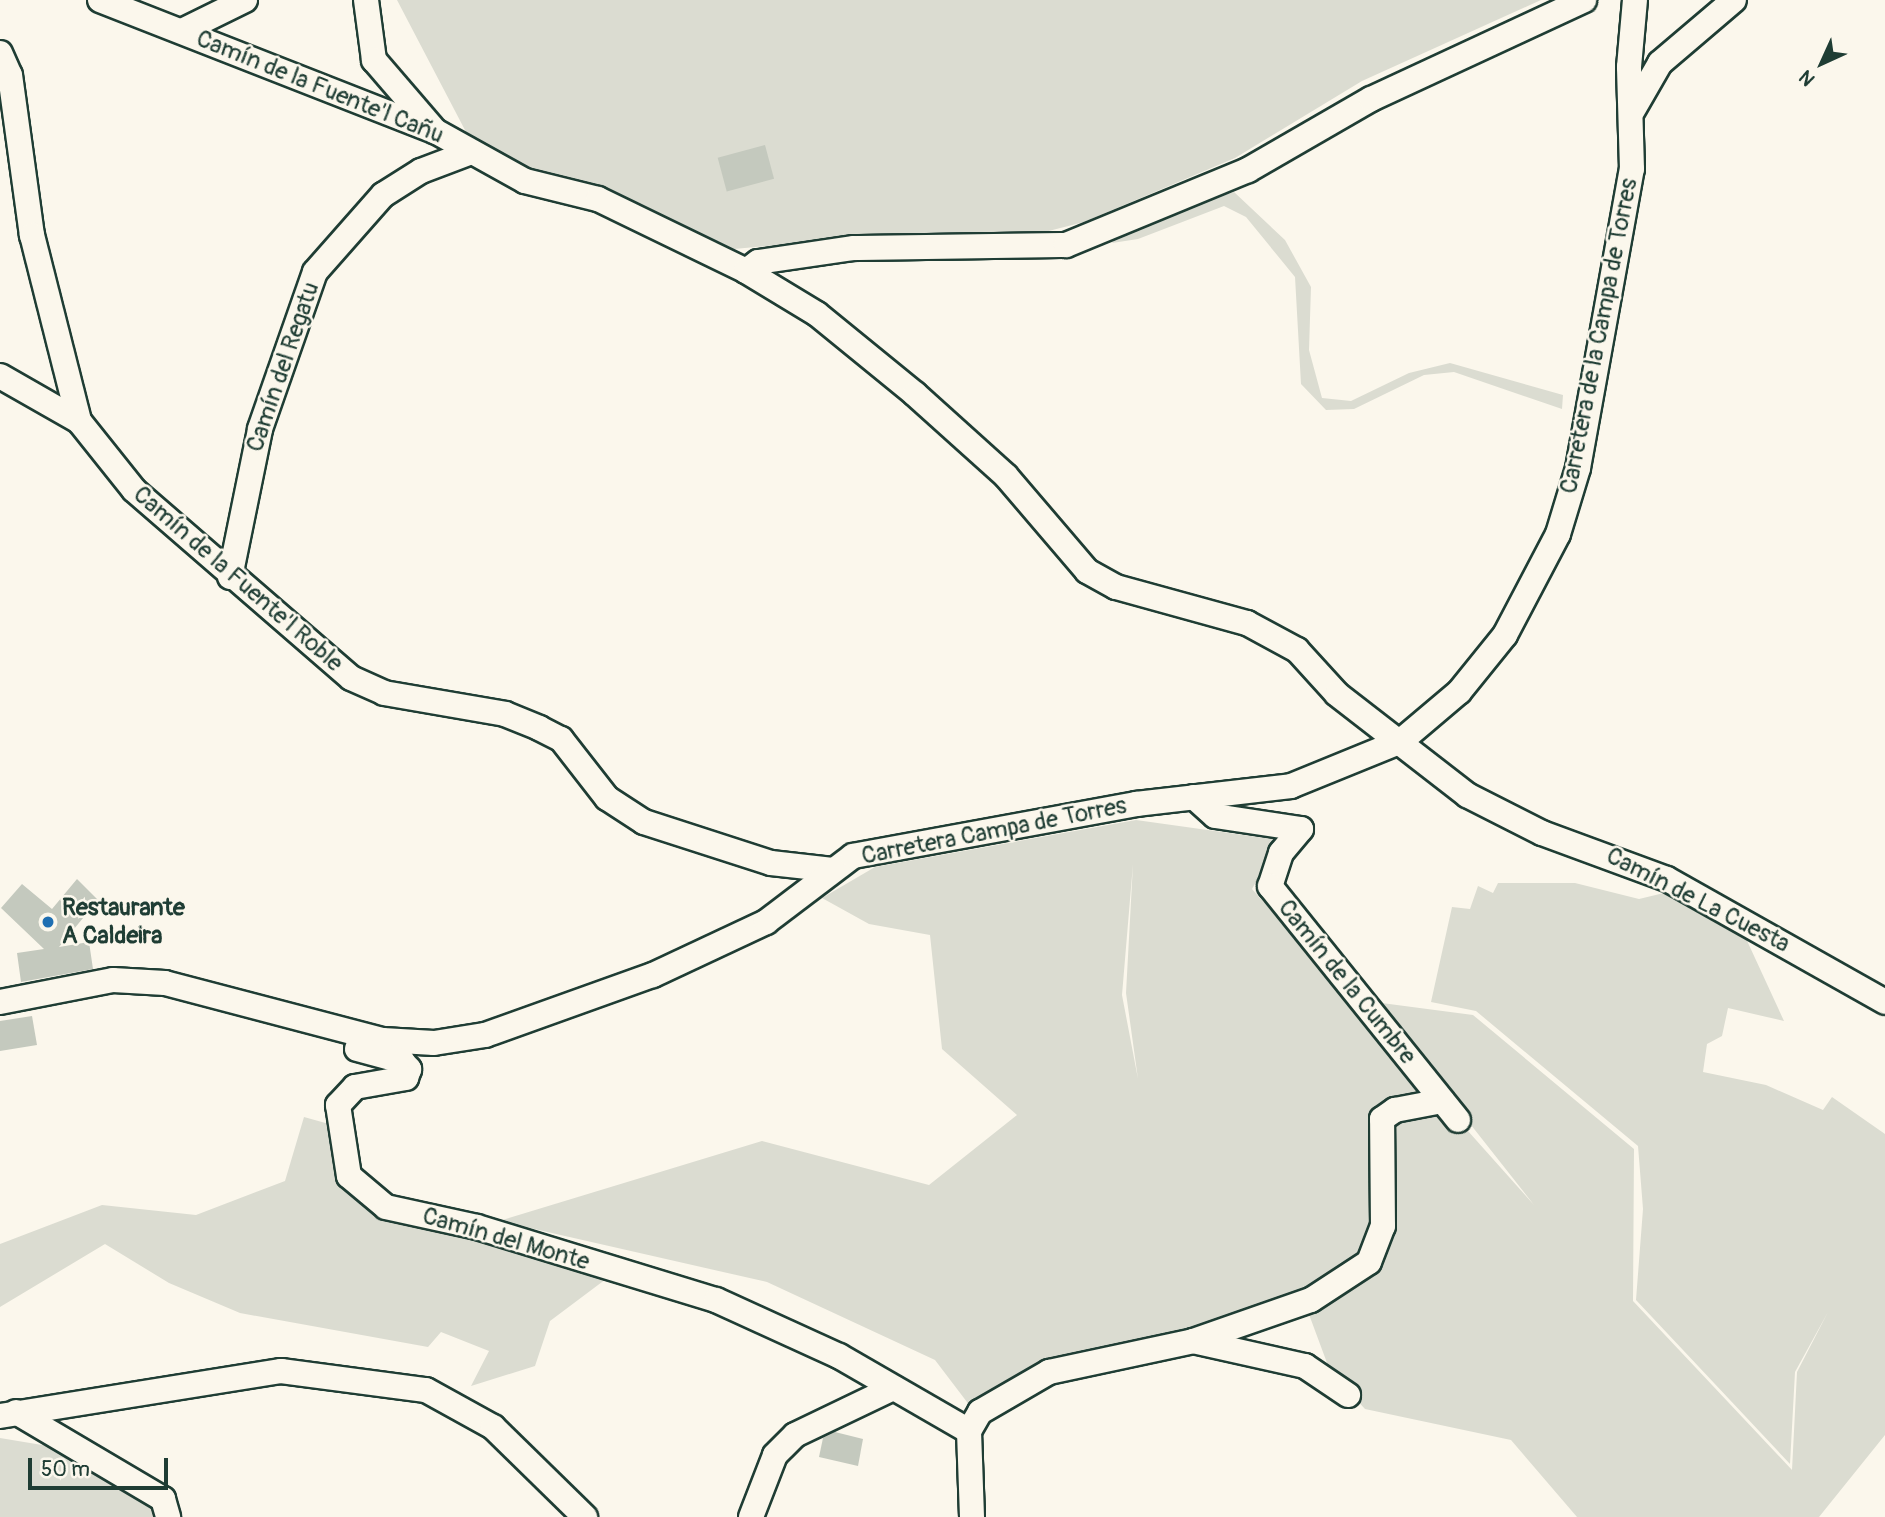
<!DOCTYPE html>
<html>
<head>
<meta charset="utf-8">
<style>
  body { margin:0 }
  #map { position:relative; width:1885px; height:1517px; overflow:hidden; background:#fbf7ec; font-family:Pangolin,sans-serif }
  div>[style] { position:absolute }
  .green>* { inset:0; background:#dbdcd1 }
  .building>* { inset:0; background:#c4c9be; transform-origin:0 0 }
  .roads { filter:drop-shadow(2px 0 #1f3d34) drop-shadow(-2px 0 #1f3d34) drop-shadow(0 2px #1f3d34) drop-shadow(0 -2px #1f3d34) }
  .minor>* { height:24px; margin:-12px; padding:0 12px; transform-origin:12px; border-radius:12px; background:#fbf7ec }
  .dots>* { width:19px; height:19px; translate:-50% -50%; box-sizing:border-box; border:4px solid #fbf7ec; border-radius:50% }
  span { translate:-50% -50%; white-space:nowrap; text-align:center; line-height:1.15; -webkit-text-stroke:5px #fbf7ec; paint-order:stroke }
  .street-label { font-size:24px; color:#1f3d34 }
  .poi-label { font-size:24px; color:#1f3d34; font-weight:700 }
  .left { translate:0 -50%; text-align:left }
  .north { position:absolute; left:1787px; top:28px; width:70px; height:70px; -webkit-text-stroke:5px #fbf7ec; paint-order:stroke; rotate:225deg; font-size:19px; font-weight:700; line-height:28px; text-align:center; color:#1f3d34 }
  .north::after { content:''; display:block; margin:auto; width:24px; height:32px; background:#1f3d34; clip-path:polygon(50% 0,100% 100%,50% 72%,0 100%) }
  .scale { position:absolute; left:28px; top:1458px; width:140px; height:32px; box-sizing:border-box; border:4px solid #1f3d34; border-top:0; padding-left:9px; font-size:21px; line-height:24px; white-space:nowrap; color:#1f3d34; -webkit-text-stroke:5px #fbf7ec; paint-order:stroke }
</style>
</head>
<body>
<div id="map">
  <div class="green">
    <i style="clip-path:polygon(397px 0,1541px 0,1362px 81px,1235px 158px,1084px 222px,1025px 237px,831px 240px,712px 251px,516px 166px,466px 132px)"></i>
    <i style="clip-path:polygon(1234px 192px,1285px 240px,1311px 287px,1309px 350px,1322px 398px,1351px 401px,1409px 373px,1450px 363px,1563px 395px,1562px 409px,1454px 372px,1424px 375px,1354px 409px,1326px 410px,1301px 384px,1295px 277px,1246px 217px,1224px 206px,1138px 239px,1112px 243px,1126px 228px)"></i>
    <i style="clip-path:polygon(evenodd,1136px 820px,1279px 840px,1252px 889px,1534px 1205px,1374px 1002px,1473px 1015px,1634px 1149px,1633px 1301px,1792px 1470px,1797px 1372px,1828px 1312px,1795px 1372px,1790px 1464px,1636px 1300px,1643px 1209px,1638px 1146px,1476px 1011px,1431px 1002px,1452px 907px,1470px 909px,1478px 886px,1493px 893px,1498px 883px,1575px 883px,1639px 899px,1668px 892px,1743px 932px,1784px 1021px,1728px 1008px,1722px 1036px,1707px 1044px,1703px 1072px,1766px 1085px,1823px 1110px,1832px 1097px,1885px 1134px,1885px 1435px,1819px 1517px,1577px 1517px,1511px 1440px,1365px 1409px,1330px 1371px,1307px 1309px,970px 1406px,935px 1360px,767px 1282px,499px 1221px,762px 1141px,929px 1185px,1017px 1115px,942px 1049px,930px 935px,869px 924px,822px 898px,875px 867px,1136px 820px,1133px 864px,1126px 993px,1138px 1079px,1122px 995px,1133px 864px)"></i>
    <i style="clip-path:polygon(304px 1117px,329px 1124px,335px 1169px,379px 1213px,606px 1279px,550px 1321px,535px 1366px,471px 1386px,489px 1351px,441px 1332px,428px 1347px,240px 1313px,169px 1283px,105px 1244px,0 1307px,0 1244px,102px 1205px,196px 1215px,285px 1181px)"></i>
    <i style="clip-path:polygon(0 1438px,66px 1449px,160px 1506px,160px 1517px,0 1517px)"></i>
  </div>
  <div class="building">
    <i style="left:765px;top:145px;width:35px;height:49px;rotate:75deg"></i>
    <i style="clip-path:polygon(77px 879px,98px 900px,59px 947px,89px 942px,93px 969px,21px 982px,17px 953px,44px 949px,1px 908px,22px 884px,52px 909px)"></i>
    <i style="clip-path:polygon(32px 1016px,37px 1045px,0 1051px,0 1021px)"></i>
    <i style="clip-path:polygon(835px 1432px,863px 1439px,858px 1466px,819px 1457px,823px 1438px)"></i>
  </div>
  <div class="roads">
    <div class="minor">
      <i style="left:100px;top:0;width:360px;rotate:21.4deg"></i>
      <i style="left:435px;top:131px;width:103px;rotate:29.1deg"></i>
      <i style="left:525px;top:181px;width:75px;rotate:13.9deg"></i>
      <i style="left:598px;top:199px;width:165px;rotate:25.9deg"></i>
      <i style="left:746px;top:271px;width:83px;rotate:31.2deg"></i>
      <i style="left:817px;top:314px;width:127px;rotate:39.2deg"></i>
      <i style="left:915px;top:394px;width:122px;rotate:42deg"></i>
      <i style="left:1006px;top:476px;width:125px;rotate:49.5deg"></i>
      <i style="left:1087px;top:571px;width:33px;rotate:29deg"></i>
      <i style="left:1116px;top:587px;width:136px;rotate:15.4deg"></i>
      <i style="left:1247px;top:623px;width:57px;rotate:28.4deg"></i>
      <i style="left:1297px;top:650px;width:59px;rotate:47.7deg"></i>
      <i style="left:1337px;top:694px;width:165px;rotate:37.8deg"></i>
      <i style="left:1467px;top:795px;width:84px;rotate:26.9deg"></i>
      <i style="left:1542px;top:833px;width:133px;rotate:20.2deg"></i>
      <i style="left:1667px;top:879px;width:250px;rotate:29.4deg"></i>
      <i style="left:366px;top:0;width:61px;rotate:82.4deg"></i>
      <i style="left:374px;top:60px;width:94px;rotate:49.3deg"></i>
      <i style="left:184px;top:30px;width:68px;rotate:-26.2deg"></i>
      <i style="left:0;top:53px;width:24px;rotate:66deg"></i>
      <i style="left:10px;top:75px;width:162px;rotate:82.2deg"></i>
      <i style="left:32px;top:235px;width:192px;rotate:75.8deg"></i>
      <i style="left:79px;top:421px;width:88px;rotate:51.4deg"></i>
      <i style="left:134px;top:490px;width:287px;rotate:40.9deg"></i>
      <i style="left:351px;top:678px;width:36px;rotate:24deg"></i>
      <i style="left:384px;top:693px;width:123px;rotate:9.8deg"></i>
      <i style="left:505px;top:714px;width:37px;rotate:22deg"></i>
      <i style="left:539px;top:728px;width:25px;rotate:27deg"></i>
      <i style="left:561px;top:739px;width:75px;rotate:52.1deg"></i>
      <i style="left:607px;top:798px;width:44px;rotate:33deg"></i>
      <i style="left:644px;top:822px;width:133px;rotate:17.9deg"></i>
      <i style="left:771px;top:863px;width:62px;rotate:6.4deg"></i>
      <i style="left:1633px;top:110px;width:54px;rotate:-60.1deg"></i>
      <i style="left:1660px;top:63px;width:97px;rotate:-40.4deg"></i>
      <i style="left:746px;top:271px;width:15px;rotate:-37deg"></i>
      <i style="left:758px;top:262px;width:97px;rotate:-8.3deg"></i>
      <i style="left:854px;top:248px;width:212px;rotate:-0.8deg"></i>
      <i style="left:1066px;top:245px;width:197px;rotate:-22.4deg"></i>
      <i style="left:1248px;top:170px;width:142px;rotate:-30deg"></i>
      <i style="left:1371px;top:99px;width:235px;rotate:-24.9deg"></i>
      <i style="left:0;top:376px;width:91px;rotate:29.7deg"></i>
      <i style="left:230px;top:577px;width:151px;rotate:-78.5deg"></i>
      <i style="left:260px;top:429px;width:166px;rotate:-70.7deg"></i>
      <i style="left:315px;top:272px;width:103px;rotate:-48.6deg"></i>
      <i style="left:383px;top:195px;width:45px;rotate:-32.3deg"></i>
      <i style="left:421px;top:171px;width:53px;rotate:-20.8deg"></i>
      <i style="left:1194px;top:797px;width:28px;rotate:42deg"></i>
      <i style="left:1215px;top:816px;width:87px;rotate:8.6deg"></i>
      <i style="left:1301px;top:829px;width:31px;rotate:130deg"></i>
      <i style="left:1281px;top:853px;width:35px;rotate:108deg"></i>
      <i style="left:1270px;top:886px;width:300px;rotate:51.2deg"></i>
      <i style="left:0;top:1002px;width:115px;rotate:-11deg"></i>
      <i style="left:113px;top:980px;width:52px;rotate:3.3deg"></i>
      <i style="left:165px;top:983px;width:225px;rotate:14.7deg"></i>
      <i style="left:383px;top:1040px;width:51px;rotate:3.4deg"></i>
      <i style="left:434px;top:1043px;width:52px;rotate:-8.9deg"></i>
      <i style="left:485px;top:1035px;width:178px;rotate:-19.7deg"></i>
      <i style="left:653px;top:975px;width:125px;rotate:-25.1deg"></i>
      <i style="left:766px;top:922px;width:109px;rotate:-37.2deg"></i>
      <i style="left:853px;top:856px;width:288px;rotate:-10.4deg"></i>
      <i style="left:1136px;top:804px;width:156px;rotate:-6.6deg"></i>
      <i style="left:1291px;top:786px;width:119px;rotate:-22.2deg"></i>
      <i style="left:1401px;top:741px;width:76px;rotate:-40.2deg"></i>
      <i style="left:1459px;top:692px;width:73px;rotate:-51.1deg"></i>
      <i style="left:1505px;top:635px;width:114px;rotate:-62.3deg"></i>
      <i style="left:1558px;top:534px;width:69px;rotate:-73.1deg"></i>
      <i style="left:1578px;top:468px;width:304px;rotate:-79.8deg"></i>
      <i style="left:1632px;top:169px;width:102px;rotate:-91.7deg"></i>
      <i style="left:1629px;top:67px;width:67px;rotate:-84.9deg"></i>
      <i style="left:357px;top:1049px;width:47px;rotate:14.9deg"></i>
      <i style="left:402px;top:1061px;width:11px;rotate:49deg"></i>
      <i style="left:409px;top:1069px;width:9px;rotate:108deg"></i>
      <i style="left:406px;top:1078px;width:52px;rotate:170deg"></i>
      <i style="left:355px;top:1087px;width:25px;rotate:133deg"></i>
      <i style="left:338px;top:1105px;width:72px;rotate:81.2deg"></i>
      <i style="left:349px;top:1176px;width:48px;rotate:40deg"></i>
      <i style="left:386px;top:1207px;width:93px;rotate:12.4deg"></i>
      <i style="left:477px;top:1227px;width:250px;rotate:17deg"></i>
      <i style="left:716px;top:1300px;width:135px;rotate:24.5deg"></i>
      <i style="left:839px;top:1356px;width:150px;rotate:30deg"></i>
      <i style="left:1193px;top:1341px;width:125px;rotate:-19.2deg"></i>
      <i style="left:1311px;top:1300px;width:69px;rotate:-33.2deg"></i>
      <i style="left:1369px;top:1262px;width:39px;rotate:-69deg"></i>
      <i style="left:1383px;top:1226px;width:107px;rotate:-90.5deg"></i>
      <i style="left:1382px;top:1119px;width:16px;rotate:-35deg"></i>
      <i style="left:1395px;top:1110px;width:48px;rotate:-10.8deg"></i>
      <i style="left:16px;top:1412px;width:171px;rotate:30.6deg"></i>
      <i style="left:163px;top:1499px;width:19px;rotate:74deg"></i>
      <i style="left:0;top:1416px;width:285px;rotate:-9.1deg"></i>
      <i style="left:281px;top:1371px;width:146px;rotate:7.5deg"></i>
      <i style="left:426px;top:1390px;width:77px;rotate:28.9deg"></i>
      <i style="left:493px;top:1427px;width:129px;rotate:44.4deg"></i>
      <i style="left:751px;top:1517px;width:66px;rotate:-68.8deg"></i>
      <i style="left:775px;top:1455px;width:28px;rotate:-45deg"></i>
      <i style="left:795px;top:1435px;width:109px;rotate:-25.6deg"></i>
      <i style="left:972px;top:1517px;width:86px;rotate:-92deg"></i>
      <i style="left:969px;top:1431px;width:22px;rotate:-60deg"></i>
      <i style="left:980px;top:1412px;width:80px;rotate:-30.1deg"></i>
      <i style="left:1049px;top:1372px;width:147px;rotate:-12.1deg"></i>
      <i style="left:1193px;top:1341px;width:115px;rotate:12.6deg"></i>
      <i style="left:1305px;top:1366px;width:52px;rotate:34deg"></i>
    </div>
  </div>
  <div class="dots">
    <i style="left:48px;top:922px;background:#1f6fb2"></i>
  </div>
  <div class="street-label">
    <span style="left:320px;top:87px;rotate:22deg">Camín de la Fuente'l Cañu</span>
    <span style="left:1599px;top:336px;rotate:-79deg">Carretera de la Campa de Torres</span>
    <span style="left:283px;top:367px;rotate:-71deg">Camín del Regatu</span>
    <span style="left:238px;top:579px;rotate:41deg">Camín de la Fuente'l Roble</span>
    <span style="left:994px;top:831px;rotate:-11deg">Carretera Campa de Torres</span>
    <span style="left:1698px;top:900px;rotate:27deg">Camín de La Cuesta</span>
    <span style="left:1347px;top:982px;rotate:51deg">Camín de la Cumbre</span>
    <span style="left:506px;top:1239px;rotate:16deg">Camín del Monte</span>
  </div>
  <div class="poi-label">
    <span class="left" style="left:62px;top:922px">Restaurante<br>A Caldeira</span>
  </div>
  <div class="north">N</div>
  <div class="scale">50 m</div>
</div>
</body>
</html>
